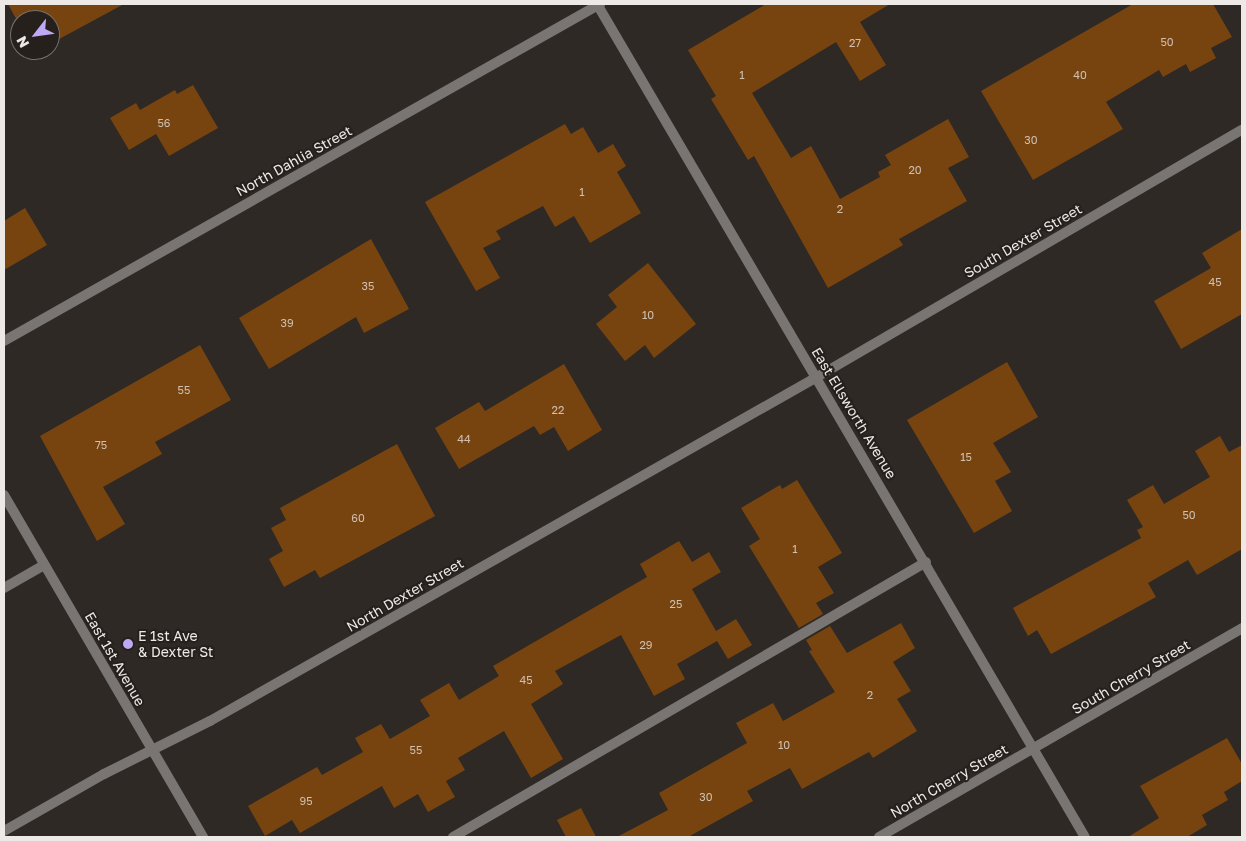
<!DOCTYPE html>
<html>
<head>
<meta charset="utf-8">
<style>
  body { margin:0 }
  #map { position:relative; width:1246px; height:841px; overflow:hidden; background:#2f2925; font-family:"Golos Text",sans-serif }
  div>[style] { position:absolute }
  .building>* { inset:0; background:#774410 }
  .service>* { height:10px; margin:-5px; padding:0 5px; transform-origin:5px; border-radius:5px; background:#787573 }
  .minor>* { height:10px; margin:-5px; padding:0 5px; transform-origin:5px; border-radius:5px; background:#787573 }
  .tertiary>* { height:10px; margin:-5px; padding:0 5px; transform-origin:5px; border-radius:5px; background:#787573 }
  .dots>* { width:14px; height:14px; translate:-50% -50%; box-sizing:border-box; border:2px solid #25201c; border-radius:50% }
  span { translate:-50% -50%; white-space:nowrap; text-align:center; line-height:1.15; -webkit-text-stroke:4px #25201c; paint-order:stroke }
  .number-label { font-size:11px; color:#d0c0b1 }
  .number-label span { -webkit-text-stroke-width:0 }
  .street-label { font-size:14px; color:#ede9e7 }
  .poi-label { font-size:14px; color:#ede9e7 }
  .left { translate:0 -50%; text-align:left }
  .frame { position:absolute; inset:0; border:5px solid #ede9e7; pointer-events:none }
  .north { position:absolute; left:10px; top:10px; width:50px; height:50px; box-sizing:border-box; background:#25201c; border:1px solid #75706d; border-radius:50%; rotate:240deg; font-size:14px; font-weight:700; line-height:20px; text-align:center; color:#ede9e7 }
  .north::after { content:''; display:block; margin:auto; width:18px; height:22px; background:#bfa8f4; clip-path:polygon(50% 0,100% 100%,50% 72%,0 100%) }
</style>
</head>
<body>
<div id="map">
  <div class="building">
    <i style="clip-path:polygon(8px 4px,124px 4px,50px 44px,50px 20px,20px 20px,20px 26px)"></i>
    <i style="clip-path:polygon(766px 4px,890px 4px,860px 22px,886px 65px,860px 81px,836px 42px,752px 93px,791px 158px,811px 146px,840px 199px,880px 177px,878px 172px,891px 165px,885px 155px,948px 119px,969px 157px,948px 168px,967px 201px,899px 239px,903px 245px,828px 288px,754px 156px,748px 160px,711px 99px,716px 96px,688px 50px)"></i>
    <i style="clip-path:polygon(1133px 4px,1213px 4px,1232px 37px,1211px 48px,1216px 58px,1190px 72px,1186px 64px,1163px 77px,1159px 70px,1106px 102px,1123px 129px,1033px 180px,981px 91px)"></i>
    <i style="clip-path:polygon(193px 85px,218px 128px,169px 156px,156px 134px,129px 150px,110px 118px,136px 103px,140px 110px,175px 90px,177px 94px)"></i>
    <i style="clip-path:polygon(565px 124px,571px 134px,583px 127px,598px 153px,613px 144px,626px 166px,617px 172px,641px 213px,590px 243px,574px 216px,555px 227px,543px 206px,496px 231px,501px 239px,483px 248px,500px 278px,476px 291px,425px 202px)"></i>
    <i style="clip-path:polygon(25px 208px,47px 245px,4px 270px,4px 221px)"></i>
    <i style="clip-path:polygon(1242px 229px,1242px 314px,1181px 349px,1154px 301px,1211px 268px,1202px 253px)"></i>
    <i style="clip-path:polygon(371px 239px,409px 309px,364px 333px,356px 317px,269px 369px,239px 318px)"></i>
    <i style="clip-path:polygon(648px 263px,696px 324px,654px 358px,645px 345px,625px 361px,596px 324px,617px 307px,608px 295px)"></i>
    <i style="clip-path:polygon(200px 345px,231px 400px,155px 442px,162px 454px,103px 487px,125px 524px,97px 541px,40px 436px)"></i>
    <i style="clip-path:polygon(1007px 362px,1038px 417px,993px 443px,1011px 472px,995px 481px,1012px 511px,974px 533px,907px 420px)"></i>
    <i style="clip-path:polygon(564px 364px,602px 430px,568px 451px,554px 427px,540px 435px,534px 426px,459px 469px,435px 428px,479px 402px,485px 411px)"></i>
    <i style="clip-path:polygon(1220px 436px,1229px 452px,1242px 445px,1242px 549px,1197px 575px,1188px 560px,1148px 583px,1156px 597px,1051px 654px,1037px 630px,1028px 636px,1013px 608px,1141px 538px,1137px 530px,1143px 527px,1127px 500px,1153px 485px,1164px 504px,1210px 477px,1195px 451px)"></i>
    <i style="clip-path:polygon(397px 444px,435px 516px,320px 578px,315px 570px,284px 587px,269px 559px,283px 551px,271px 528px,286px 520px,280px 508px)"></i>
    <i style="clip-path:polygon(797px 480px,842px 553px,818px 567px,834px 593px,816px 603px,823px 614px,799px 628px,749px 546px,760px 539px,741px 508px,780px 485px,782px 489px)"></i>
    <i style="clip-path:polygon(679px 541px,692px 562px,709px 552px,721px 572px,692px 589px,716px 631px,736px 619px,752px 645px,728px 659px,717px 641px,677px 664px,685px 679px,654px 696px,621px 635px,555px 671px,563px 684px,531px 704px,563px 759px,531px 778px,504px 731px,458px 758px,465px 770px,446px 781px,455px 797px,428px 812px,418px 794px,394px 808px,382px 786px,300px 833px,292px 820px,265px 836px,248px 806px,317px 767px,322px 775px,363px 752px,355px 738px,381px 724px,390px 739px,430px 716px,420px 700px,449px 683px,459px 700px,499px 676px,493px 666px,647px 577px,640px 564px)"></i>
    <i style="clip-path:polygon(901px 623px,915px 648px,893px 662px,911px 691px,897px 699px,917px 731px,873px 758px,869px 752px,802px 789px,790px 768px,747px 791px,753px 801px,688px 837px,617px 837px,668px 810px,659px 793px,747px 743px,736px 723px,773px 703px,783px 721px,835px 692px,809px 651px,812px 650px,806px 640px,830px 626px,847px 653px)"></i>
    <i style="clip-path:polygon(1227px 738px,1242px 764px,1242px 781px,1224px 792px,1228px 800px,1202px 815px,1207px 825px,1187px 837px,1128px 837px,1159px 818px,1140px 786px)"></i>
    <i style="clip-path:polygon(581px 808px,596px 837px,566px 837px,557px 820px)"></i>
  </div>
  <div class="service">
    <i style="left:4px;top:588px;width:46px;rotate:-29.9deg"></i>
    <i style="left:453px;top:837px;width:547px;rotate:-30.17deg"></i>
  </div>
  <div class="minor">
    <i style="left:597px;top:4px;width:965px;rotate:59.64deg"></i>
    <i style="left:4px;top:341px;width:685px;rotate:-29.49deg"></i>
    <i style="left:4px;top:831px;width:115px;rotate:-29.7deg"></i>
    <i style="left:104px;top:774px;width:119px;rotate:-26.6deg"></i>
    <i style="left:210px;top:721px;width:698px;rotate:-29.54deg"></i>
    <i style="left:817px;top:377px;width:492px;rotate:-30.2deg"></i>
    <i style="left:879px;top:837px;width:419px;rotate:-29.9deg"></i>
  </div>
  <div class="tertiary">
    <i style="left:4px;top:495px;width:396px;rotate:59.8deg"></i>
  </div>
  <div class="dots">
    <i style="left:128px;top:644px;background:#bfa8f4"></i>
  </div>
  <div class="number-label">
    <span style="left:1167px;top:42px">50</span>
    <span style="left:855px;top:43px">27</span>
    <span style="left:742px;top:75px">1</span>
    <span style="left:1080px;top:75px">40</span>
    <span style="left:164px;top:123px">56</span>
    <span style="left:1031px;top:140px">30</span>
    <span style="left:915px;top:170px">20</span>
    <span style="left:582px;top:192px">1</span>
    <span style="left:840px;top:209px">2</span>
    <span style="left:1215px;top:282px">45</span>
    <span style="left:368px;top:286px">35</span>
    <span style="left:648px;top:315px">10</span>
    <span style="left:287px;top:323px">39</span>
    <span style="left:184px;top:390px">55</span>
    <span style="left:558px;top:410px">22</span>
    <span style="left:464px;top:439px">44</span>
    <span style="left:101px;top:445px">75</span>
    <span style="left:966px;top:457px">15</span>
    <span style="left:1189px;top:515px">50</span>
    <span style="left:358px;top:518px">60</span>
    <span style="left:795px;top:549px">1</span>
    <span style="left:676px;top:604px">25</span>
    <span style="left:646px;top:645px">29</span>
    <span style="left:526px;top:680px">45</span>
    <span style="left:870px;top:695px">2</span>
    <span style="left:784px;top:745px">10</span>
    <span style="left:416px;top:750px">55</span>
    <span style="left:706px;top:797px">30</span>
    <span style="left:306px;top:801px">95</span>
  </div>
  <div class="street-label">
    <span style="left:294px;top:161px;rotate:-29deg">North Dahlia Street</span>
    <span style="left:1023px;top:241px;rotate:-30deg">South Dexter Street</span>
    <span style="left:854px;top:413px;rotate:59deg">East Ellsworth Avenue</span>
    <span style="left:405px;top:595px;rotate:-30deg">North Dexter Street</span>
    <span style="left:115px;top:659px;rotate:60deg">East 1st Avenue</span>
    <span style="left:1131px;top:677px;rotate:-30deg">South Cherry Street</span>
    <span style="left:949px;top:781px;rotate:-30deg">North Cherry Street</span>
  </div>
  <div class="poi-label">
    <span class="left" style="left:138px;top:644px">E 1st Ave<br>&amp; Dexter St</span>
  </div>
  <div class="frame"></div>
  <div class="north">N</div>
</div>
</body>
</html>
